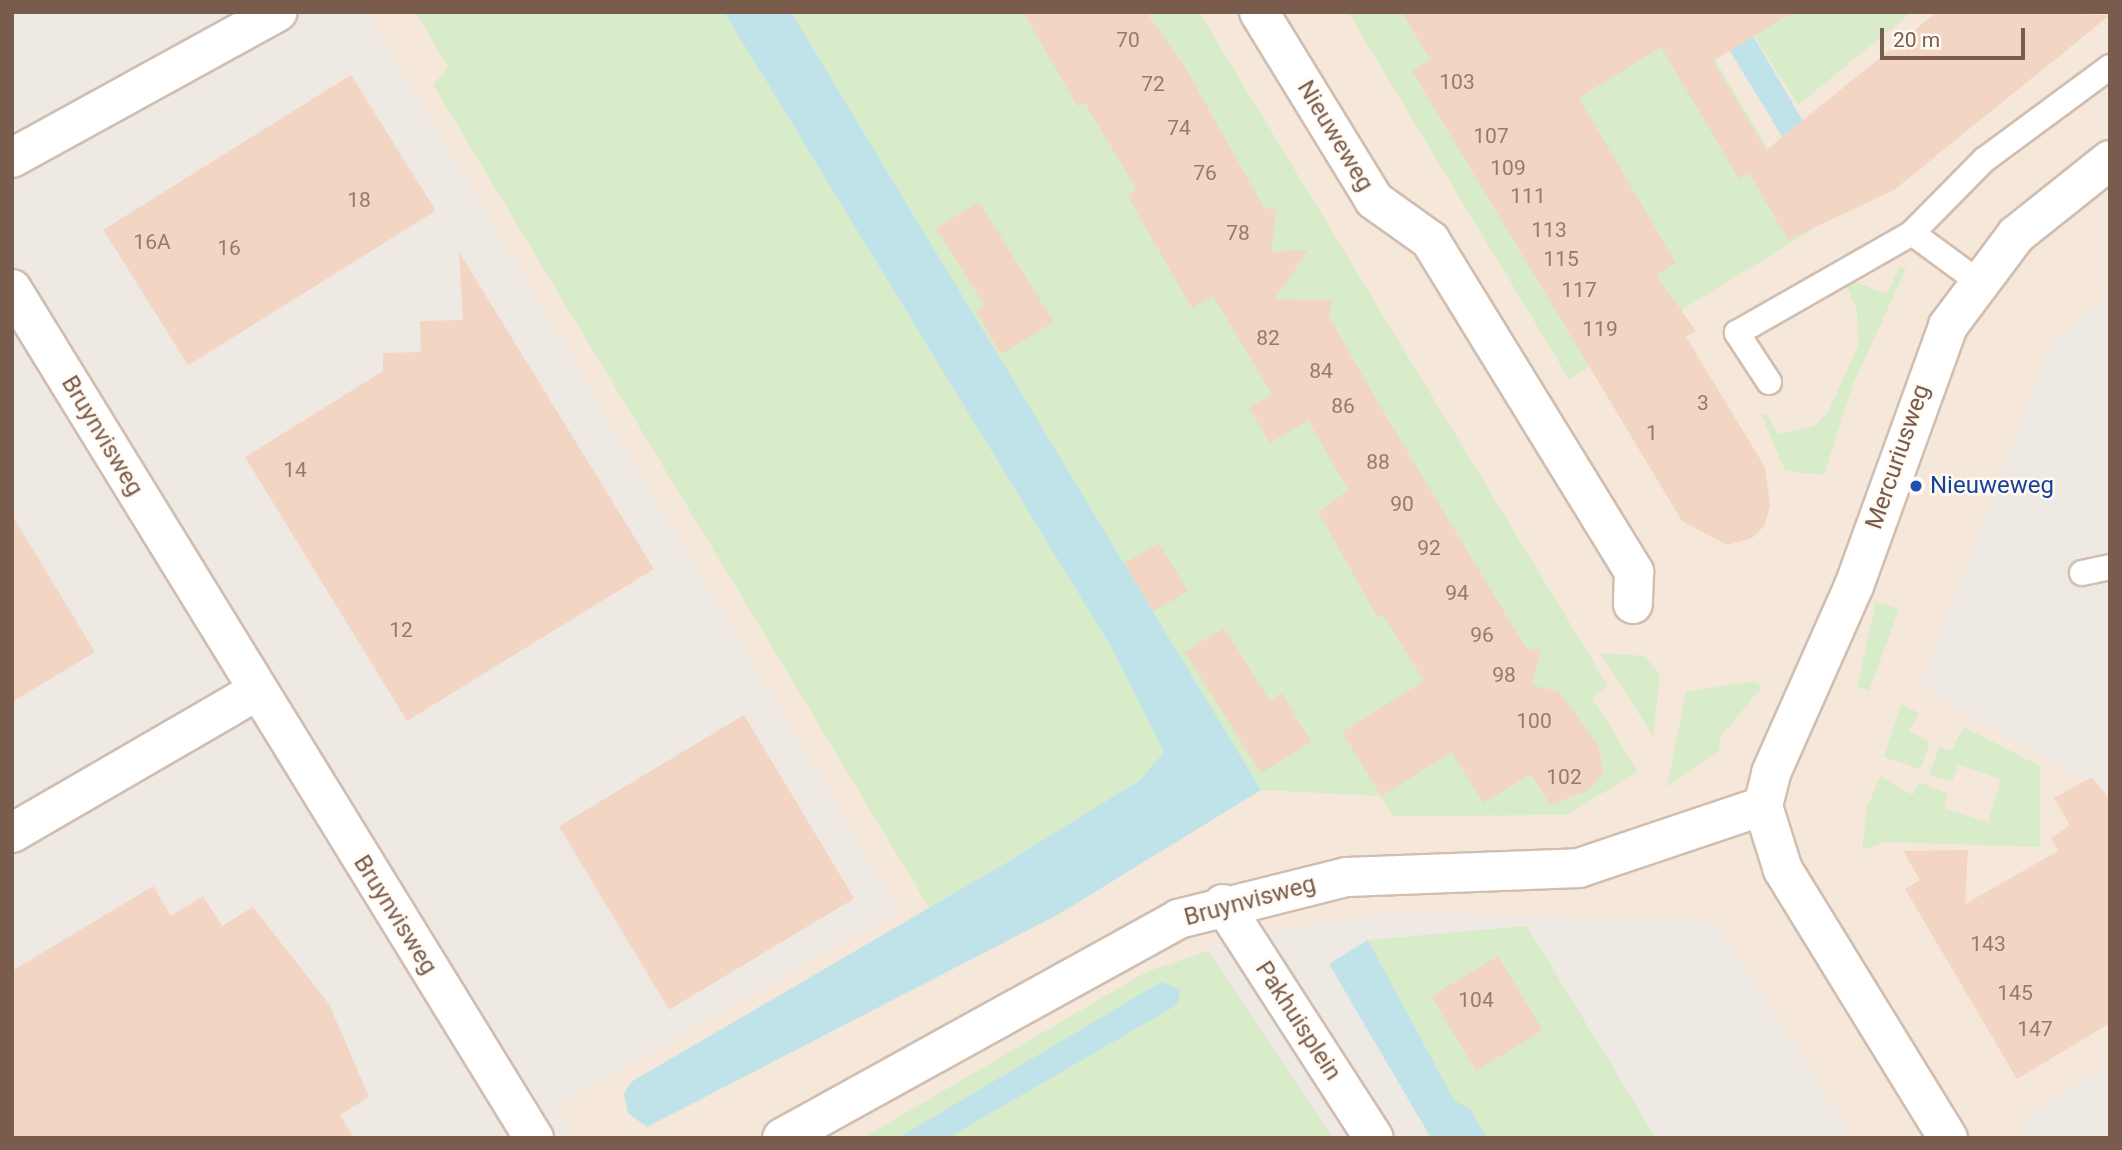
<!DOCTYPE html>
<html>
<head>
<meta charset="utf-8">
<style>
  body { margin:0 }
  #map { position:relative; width:2122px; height:1150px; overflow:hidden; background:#fdf6ec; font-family:Roboto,sans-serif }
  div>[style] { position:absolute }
  .residential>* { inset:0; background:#f5e8da; transform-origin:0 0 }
  .industrial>* { inset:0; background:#efe9e4 }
  .green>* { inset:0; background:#d8ecc9 }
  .water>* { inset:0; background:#bfe3e8 }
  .building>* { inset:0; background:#f3d5c3; transform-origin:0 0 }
  .roads { filter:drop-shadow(2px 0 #d1beb0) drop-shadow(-2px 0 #d1beb0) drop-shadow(0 2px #d1beb0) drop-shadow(0 -2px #d1beb0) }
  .service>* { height:24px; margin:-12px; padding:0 12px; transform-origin:12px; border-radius:12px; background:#fff }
  .minor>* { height:38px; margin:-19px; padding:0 19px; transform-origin:19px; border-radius:19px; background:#fff }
  .secondary>* { height:38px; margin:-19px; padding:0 19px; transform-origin:19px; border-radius:19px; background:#fff }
  .dots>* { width:19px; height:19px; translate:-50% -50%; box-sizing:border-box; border:4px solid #fffaf3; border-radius:50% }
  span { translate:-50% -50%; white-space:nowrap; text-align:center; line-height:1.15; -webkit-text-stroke:5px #fffaf3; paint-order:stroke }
  .number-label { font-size:21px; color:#987a6a }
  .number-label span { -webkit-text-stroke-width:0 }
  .street-label { font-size:24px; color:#7a5c4d }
  .transit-label { font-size:24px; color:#164399 }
  .left { translate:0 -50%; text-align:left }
  .frame { position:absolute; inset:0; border:14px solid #7a5c4d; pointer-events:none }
  .scale { position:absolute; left:1880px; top:28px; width:145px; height:32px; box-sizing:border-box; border:4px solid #7a5c4d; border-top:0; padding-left:9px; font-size:21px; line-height:24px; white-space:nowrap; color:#7a5c4d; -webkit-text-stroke:5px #fffaf3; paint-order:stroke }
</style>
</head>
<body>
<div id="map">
  <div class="residential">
    <i style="left:12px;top:12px;width:2098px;height:1126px"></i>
  </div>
  <div class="industrial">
    <i style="clip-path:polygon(12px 12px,367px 12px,899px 910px,557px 1106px,577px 1138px,12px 1138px)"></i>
    <i style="clip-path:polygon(2110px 293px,2110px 794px,1920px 686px,2051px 344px)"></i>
    <i style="clip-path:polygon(1397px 913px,1715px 921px,1854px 1138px,874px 1138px,1181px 958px,1287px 928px)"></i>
    <i style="clip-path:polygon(2110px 1063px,2110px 1138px,2028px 1138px,2017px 1122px)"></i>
  </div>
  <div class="green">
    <i style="clip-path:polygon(416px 12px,724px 12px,1111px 647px,1164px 752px,1140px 780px,930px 909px,433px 85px,448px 67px)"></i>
    <i style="clip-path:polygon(791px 12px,1199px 12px,1608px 686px,1592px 698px,1638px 771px,1567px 815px,1393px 816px,1379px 796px,1261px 790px)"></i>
    <i style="clip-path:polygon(1348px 12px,1687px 12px,1815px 228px,1569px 379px)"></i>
    <i style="clip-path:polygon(1739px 12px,1912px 12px,1798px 105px)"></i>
    <i style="clip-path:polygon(1900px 267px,1906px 269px,1854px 382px,1824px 475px,1785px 471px,1762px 416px,1766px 413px,1779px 434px,1814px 426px,1828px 412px,1858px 346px,1857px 310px,1842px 277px,1886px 294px)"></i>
    <i style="clip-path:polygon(1876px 602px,1899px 609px,1869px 691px,1857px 687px)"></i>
    <i style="clip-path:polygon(1600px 653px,1645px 656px,1660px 676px,1653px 736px)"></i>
    <i style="clip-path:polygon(1755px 681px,1762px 687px,1721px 736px,1719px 751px,1667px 787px,1686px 692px)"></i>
    <i style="clip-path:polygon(1901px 704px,1919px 713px,1909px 731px,1930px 742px,1920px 769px,1884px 757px)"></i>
    <i style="clip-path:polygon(1964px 727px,2040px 766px,2040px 847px,1885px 842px,1862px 850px,1867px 808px,1880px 776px,1913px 795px,1918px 782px,1948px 793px,1944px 808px,1988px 822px,2001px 779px,1958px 765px,1952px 782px,1929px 775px,1939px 747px,1951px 751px)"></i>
    <i style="clip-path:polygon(1527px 926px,1654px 1135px,1649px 1138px,1487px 1138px,1470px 1109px,1454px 1100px,1368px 940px)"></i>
    <i style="clip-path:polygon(1208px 951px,1333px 1138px,948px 1138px,1177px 1005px,1162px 982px,898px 1138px,863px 1138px,1146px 972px)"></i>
  </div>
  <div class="water">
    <i style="clip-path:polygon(724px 12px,791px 12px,1261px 790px,1059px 914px,647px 1127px,628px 1113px,624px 1094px,631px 1082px,1004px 864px,1140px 780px,1164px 752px,1111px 647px)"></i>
    <i style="clip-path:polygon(1706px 12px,1739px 12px,1833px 172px,1802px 169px)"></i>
    <i style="clip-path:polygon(1368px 940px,1454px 1100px,1470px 1109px,1487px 1138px,1431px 1138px,1329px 964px)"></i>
    <i style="clip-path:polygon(1161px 982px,1181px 989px,1177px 1005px,948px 1138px,898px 1138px)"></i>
  </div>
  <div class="building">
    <i style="clip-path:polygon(1023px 12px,1146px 12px,1184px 65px,1264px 208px,1276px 210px,1271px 252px,1308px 250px,1275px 299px,1332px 300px,1329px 317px,1386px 416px,1526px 648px,1541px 650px,1532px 685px,1559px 692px,1599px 746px,1603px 773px,1589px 790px,1550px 805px,1531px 774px,1483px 803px,1452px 752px,1381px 796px,1342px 732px,1424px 681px,1383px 615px,1378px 618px,1318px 512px,1348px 490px,1308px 420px,1270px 443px,1249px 408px,1272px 394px,1213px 296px,1192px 308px,1127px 195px,1137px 190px,1084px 102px,1078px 107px)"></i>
    <i style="clip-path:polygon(1402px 12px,1794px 12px,1713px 61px,1766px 150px,1937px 12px,2110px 15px,1894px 190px,1788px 240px,1749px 173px,1739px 179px,1661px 47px,1579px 98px,1676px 263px,1656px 275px,1696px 331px,1686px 337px,1765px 467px,1770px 505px,1765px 525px,1752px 538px,1727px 545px,1682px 521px,1412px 71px,1430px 60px)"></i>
    <i style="left:351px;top:75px;width:160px;height:292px;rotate:58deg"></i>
    <i style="clip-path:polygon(979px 202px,1054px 322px,1001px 354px,976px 311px,985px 306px,936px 228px)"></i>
    <i style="clip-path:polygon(459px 252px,654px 569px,407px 721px,245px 457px,383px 371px,383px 353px,421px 352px,420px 321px,463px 320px)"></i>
    <i style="clip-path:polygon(12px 515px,95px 652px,12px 702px)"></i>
    <i style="left:1159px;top:543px;width:56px;height:40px;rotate:59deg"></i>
    <i style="clip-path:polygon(1224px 628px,1270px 701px,1282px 693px,1311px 742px,1261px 773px,1185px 652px)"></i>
    <i style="left:744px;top:715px;width:214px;height:216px;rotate:59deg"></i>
    <i style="clip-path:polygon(2092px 777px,2110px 800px,2110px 1023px,2017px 1079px,1905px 889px,1920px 880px,1903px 851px,1968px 850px,1965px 904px,2058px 851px,2051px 838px,2070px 825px,2054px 798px)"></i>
    <i style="clip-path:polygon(153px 886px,171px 916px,203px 896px,222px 926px,253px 907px,329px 1004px,369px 1097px,340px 1115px,354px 1138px,12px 1138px,12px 971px)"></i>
    <i style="left:1498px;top:956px;width:87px;height:78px;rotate:59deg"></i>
  </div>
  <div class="roads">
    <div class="service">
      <i style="left:1912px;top:233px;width:79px;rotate:36.3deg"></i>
      <i style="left:1769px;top:382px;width:59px;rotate:-123.1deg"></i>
      <i style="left:1737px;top:333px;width:202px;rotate:-29.7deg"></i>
      <i style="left:1912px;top:233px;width:103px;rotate:-45.4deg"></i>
      <i style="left:1984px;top:160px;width:157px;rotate:-36.4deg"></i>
      <i style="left:2082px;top:573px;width:29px;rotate:-12deg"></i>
    </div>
    <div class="minor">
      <i style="left:1259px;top:12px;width:220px;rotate:58.5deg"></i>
      <i style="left:1374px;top:200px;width:69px;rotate:35.5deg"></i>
      <i style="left:1430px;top:240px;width:390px;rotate:58.4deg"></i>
      <i style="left:1634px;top:572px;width:32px;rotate:92deg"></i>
      <i style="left:12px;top:158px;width:303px;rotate:-28.8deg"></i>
      <i style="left:12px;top:289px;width:997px;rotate:58.42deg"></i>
      <i style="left:12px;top:833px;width:283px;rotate:-30.1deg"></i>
      <i style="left:1223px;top:904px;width:278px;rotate:57.2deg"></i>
      <i style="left:782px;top:1138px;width:453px;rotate:-28.9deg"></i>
      <i style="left:1178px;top:919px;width:174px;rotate:-14deg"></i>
      <i style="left:1347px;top:877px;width:232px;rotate:-2.2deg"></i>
      <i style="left:1579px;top:868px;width:194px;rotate:-18.6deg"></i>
    </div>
    <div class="secondary">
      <i style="left:1948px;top:1138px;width:315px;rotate:-121.6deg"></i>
      <i style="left:1783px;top:870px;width:67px;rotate:-107.4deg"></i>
      <i style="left:1763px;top:806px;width:34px;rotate:-76deg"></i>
      <i style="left:1771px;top:773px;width:205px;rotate:-66.1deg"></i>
      <i style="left:1854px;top:586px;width:276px;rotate:-70.1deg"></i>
      <i style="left:1948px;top:326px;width:114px;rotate:-53.2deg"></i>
      <i style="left:2016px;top:235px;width:120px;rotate:-38.6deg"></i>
    </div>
  </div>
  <div class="dots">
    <i style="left:1916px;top:486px;background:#1a4fb4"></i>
  </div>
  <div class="number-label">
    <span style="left:1128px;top:40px">70</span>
    <span style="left:1457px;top:82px">103</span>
    <span style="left:1153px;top:84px">72</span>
    <span style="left:1179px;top:128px">74</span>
    <span style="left:1491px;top:136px">107</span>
    <span style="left:1508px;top:168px">109</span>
    <span style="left:1205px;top:173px">76</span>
    <span style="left:1528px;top:196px">111</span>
    <span style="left:359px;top:200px">18</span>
    <span style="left:1549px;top:230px">113</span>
    <span style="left:1238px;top:233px">78</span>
    <span style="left:152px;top:242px">16A</span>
    <span style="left:229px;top:248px">16</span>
    <span style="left:1561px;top:259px">115</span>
    <span style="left:1579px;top:290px">117</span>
    <span style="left:1600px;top:329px">119</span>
    <span style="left:1268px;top:338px">82</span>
    <span style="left:1321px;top:371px">84</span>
    <span style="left:1703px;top:403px">3</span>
    <span style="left:1343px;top:406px">86</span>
    <span style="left:1652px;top:433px">1</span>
    <span style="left:1378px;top:462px">88</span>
    <span style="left:295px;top:470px">14</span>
    <span style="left:1402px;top:504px">90</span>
    <span style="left:1429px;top:548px">92</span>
    <span style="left:1457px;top:593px">94</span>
    <span style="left:401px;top:630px">12</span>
    <span style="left:1482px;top:635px">96</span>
    <span style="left:1504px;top:675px">98</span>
    <span style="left:1534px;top:721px">100</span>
    <span style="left:1564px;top:777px">102</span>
    <span style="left:1988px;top:944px">143</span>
    <span style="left:2015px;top:993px">145</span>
    <span style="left:1476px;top:1000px">104</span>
    <span style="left:2035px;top:1029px">147</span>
  </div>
  <div class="street-label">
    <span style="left:1335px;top:136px;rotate:59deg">Nieuweweg</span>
    <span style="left:102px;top:436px;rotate:59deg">Bruynvisweg</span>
    <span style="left:1898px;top:457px;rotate:-71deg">Mercuriusweg</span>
    <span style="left:1250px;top:901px;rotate:-15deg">Bruynvisweg</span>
    <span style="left:395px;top:915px;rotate:58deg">Bruynvisweg</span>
    <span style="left:1298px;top:1021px;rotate:57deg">Pakhuisplein</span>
  </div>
  <div class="transit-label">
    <span class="left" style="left:1930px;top:486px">Nieuweweg</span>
  </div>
  <div class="frame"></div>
  <div class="scale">20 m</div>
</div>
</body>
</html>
